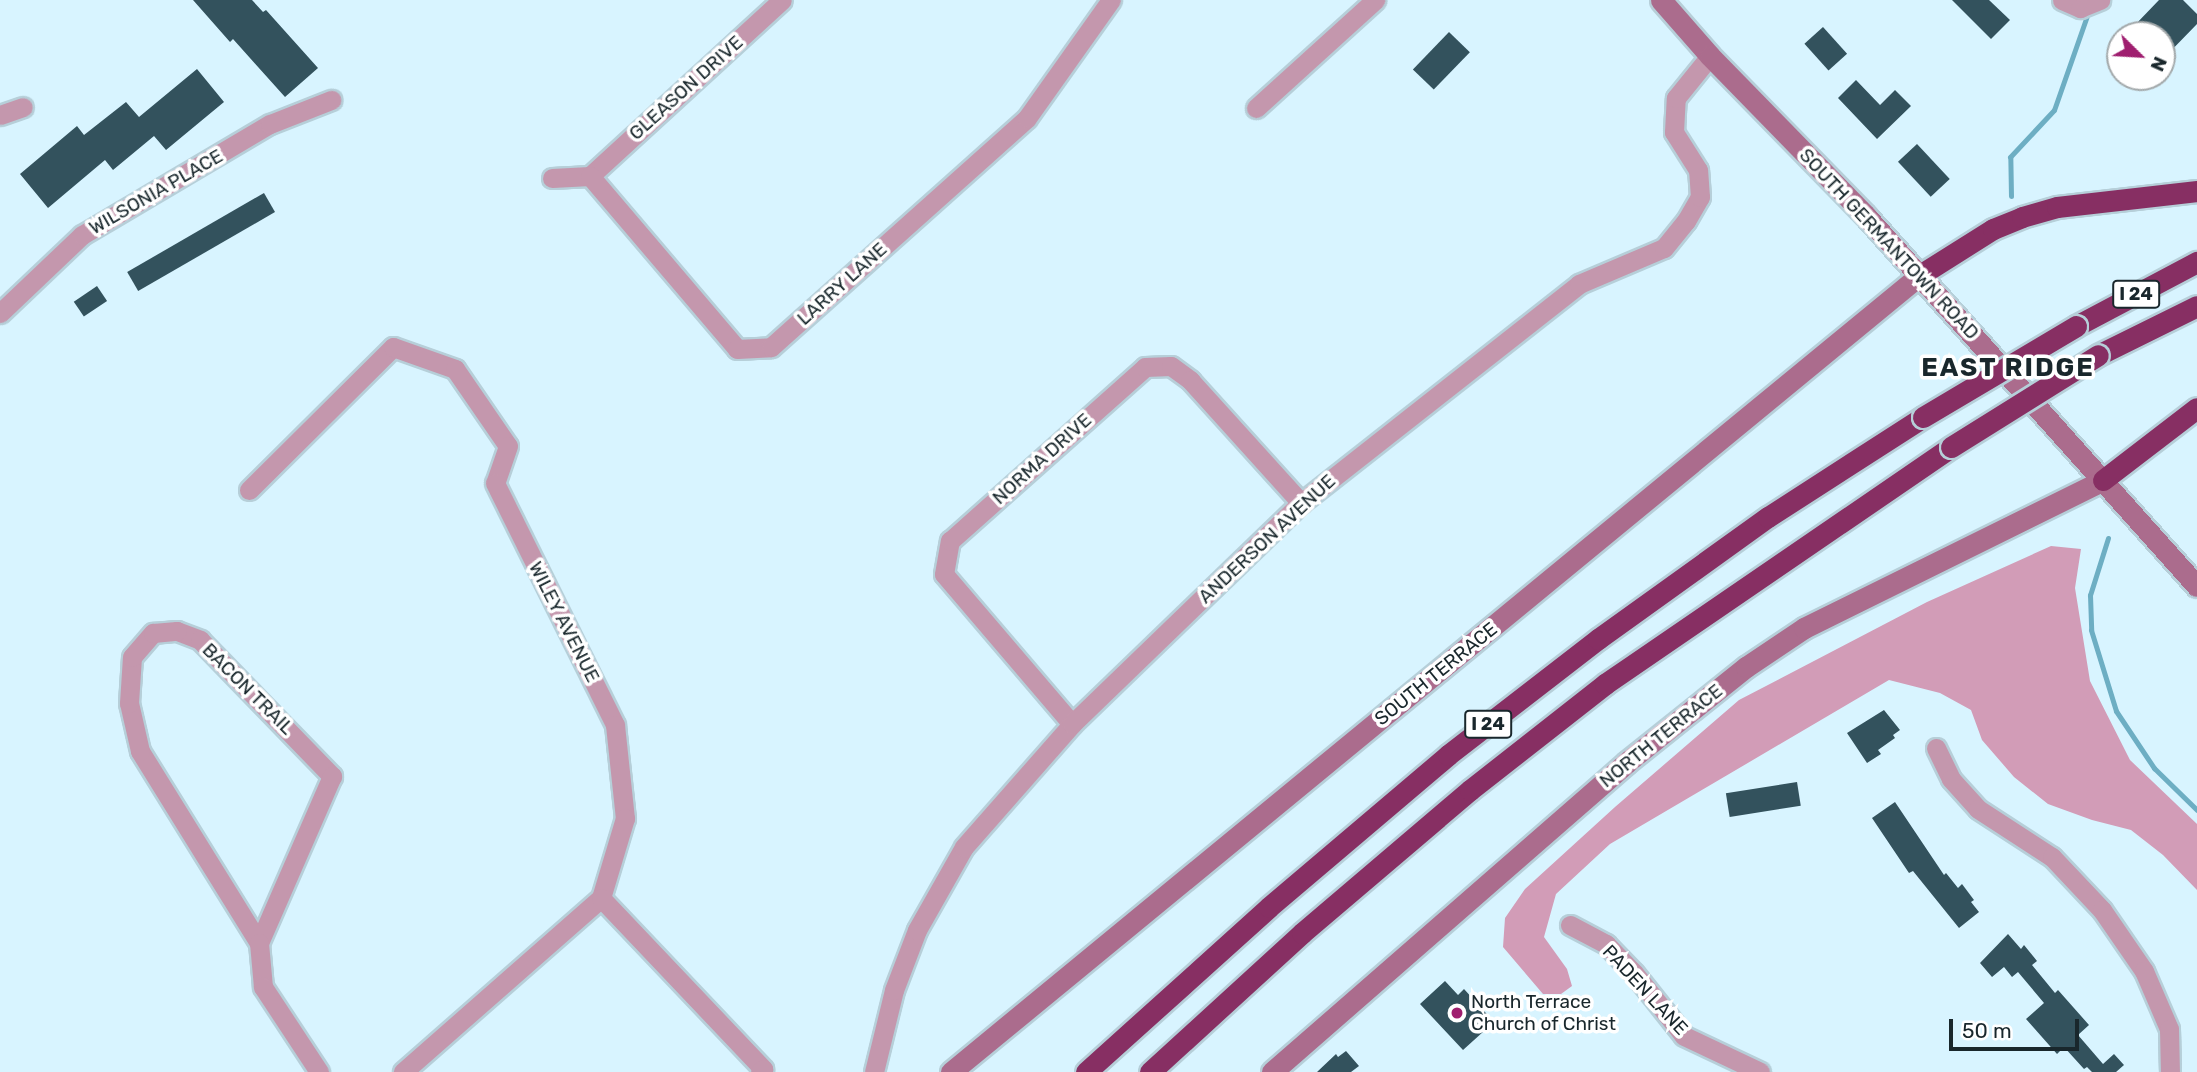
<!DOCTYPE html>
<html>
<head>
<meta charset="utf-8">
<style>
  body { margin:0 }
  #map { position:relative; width:2197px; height:1072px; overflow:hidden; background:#d8f4ff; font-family:Rubik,sans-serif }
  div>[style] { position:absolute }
  .forest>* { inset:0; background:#d29cb7 }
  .stream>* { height:5px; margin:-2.5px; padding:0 2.5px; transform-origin:2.5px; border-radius:2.5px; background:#6daec3 }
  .building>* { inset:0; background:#33525d; transform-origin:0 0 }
  .roads { filter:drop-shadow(2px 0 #b6cfd9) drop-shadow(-2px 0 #b6cfd9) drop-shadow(0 2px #b6cfd9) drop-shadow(0 -2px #b6cfd9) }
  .street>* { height:19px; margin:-9.5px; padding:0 9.5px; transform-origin:9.5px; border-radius:9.5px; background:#c497ad }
  .secondary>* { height:21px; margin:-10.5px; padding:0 10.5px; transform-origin:10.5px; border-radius:10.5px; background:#ab6c8d }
  .highway>* { height:21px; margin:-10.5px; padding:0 10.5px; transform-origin:10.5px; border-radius:10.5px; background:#872f63 }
  .bridges { filter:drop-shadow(2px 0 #b6cfd9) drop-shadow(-2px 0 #b6cfd9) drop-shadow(0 2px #b6cfd9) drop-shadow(0 -2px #b6cfd9) }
  .highway-bridge>* { height:21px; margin:-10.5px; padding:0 10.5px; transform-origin:10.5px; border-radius:10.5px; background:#872f63 }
  .dots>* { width:19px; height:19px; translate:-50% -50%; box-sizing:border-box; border:4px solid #fff; border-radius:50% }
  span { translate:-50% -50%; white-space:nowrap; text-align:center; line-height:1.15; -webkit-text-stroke:7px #fff; paint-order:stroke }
  .shield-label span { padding:2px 5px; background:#fff; border:2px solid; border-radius:5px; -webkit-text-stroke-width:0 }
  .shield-label { font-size:18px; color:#19272c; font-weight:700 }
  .street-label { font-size:19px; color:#19272c }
  .poi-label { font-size:19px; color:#19272c }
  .left { translate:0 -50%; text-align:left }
  .district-label { font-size:26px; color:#19272c; font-weight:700; letter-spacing:2px }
  .north { position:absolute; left:2106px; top:21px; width:70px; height:70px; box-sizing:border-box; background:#fff; border:2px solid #a3a9ab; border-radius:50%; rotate:114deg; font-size:19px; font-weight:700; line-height:28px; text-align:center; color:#19272c }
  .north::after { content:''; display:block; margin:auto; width:24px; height:32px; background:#9f1e6f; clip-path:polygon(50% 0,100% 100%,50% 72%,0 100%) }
  .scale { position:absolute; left:1949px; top:1019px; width:130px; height:32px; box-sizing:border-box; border:4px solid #19272c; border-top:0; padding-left:9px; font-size:21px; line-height:24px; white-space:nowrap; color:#19272c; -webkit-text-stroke:5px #fff; paint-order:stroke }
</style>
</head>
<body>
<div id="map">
  <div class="forest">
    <i style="clip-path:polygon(2051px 546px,2081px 549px,2075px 588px,2090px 681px,2130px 760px,2197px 824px,2197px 890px,2163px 855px,2131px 830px,2092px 820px,2048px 804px,2014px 777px,1982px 740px,1971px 710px,1940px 693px,1889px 680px,1610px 844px,1556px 894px,1544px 937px,1567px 969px,1572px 986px,1561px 994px,1543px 994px,1503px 947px,1505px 918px,1525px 889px,1615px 807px,1739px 700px,1927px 602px)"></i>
  </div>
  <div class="stream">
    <i style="left:2011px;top:196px;width:39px;rotate:-91deg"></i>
    <i style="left:2010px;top:157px;width:64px;rotate:-46.9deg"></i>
    <i style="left:2054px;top:110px;width:103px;rotate:-70.7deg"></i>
    <i style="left:2108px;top:538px;width:60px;rotate:107.5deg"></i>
    <i style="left:2090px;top:595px;width:35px;rotate:88deg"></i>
    <i style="left:2091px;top:630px;width:85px;rotate:72.8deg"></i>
    <i style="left:2116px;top:711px;width:69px;rotate:56.3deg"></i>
    <i style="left:2154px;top:768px;width:60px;rotate:44.3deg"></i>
  </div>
  <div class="building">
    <i style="clip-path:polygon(193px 0,252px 0,263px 12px,266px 10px,318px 68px,285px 97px,233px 39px,230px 42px)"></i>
    <i style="clip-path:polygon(1952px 0,1989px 0,2010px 20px,1991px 39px)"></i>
    <i style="clip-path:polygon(2159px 0,2183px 0,2197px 14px,2197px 24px,2162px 60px,2162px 35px,2142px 35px,2134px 26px)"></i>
    <i style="left:1823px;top:27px;width:36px;height:25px;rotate:48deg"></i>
    <i style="left:1449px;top:32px;width:29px;height:52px;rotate:44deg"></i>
    <i style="clip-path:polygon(197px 69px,224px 102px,166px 150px,154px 136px,113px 170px,105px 160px,48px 208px,20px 174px,77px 126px,84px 135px,126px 102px,139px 117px)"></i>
    <i style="clip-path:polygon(1856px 80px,1880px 105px,1895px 90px,1911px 106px,1877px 139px,1838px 98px)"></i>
    <i style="left:1917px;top:144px;width:48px;height:26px;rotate:47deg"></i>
    <i style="left:264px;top:193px;width:22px;height:158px;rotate:60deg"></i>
    <i style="left:97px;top:286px;width:18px;height:28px;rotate:56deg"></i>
    <i style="clip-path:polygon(1884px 710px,1900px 730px,1893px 735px,1895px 738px,1878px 750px,1881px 754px,1867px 763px,1847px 733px)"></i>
    <i style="left:1797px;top:782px;width:24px;height:72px;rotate:81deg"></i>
    <i style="clip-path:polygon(1895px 802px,1944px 875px,1946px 873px,1958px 888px,1962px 884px,1974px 900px,1971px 902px,1979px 912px,1959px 928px,1913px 871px,1909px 873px,1872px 818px)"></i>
    <i style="clip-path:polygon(2008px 934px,2021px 949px,2024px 945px,2037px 961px,2032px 965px,2055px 993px,2058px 990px,2089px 1025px,2078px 1035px,2103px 1064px,2114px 1054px,2124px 1065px,2116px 1072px,2092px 1072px,2087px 1067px,2084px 1069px,2064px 1047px,2057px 1054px,2026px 1019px,2044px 1003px,2018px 972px,2012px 977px,2004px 967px,1992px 977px,1980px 963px)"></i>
    <i style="clip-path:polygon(1445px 981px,1458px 995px,1464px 989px,1494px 1022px,1463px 1050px,1420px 1004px)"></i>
    <i style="clip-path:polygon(1346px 1051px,1359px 1066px,1351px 1072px,1317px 1072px,1336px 1054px,1338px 1057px)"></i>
  </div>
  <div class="roads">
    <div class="street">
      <i style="left:2062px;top:0;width:20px;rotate:24deg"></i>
      <i style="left:2080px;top:8px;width:22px;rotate:-22deg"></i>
      <i style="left:1256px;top:108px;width:161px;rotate:-42.2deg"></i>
      <i style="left:0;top:115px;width:24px;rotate:-19deg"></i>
      <i style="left:590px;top:176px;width:260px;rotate:-42.5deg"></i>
      <i style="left:552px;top:178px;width:38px;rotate:-3deg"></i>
      <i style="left:590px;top:176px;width:227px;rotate:49.6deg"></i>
      <i style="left:737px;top:349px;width:34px;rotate:-3deg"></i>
      <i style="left:771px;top:347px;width:343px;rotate:-41.8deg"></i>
      <i style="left:1027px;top:118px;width:145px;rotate:-54.6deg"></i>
      <i style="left:0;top:313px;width:113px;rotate:-43.6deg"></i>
      <i style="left:82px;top:235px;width:218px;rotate:-30.6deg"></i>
      <i style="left:270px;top:124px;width:66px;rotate:-21.5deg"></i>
      <i style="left:249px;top:490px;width:203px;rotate:-44.8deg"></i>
      <i style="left:393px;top:347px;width:66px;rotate:19.5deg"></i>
      <i style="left:455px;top:369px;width:93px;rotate:55.5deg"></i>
      <i style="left:508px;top:446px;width:39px;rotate:109deg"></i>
      <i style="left:495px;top:483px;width:270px;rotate:63.6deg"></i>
      <i style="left:615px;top:725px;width:94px;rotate:83.9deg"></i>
      <i style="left:625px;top:818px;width:84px;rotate:106.7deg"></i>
      <i style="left:601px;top:898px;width:264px;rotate:138.7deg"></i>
      <i style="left:177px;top:631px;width:25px;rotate:21deg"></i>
      <i style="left:200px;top:640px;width:190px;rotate:45.9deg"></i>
      <i style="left:332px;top:776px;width:182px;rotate:113.6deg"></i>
      <i style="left:259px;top:943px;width:226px;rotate:-121.8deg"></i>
      <i style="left:140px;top:751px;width:49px;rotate:-102.9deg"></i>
      <i style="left:129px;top:703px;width:46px;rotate:-86.3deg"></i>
      <i style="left:132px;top:657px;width:32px;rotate:-49deg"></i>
      <i style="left:153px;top:633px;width:24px;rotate:-5deg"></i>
      <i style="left:1072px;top:724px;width:197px;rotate:-130.5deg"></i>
      <i style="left:944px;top:574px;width:34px;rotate:-80deg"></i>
      <i style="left:950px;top:541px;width:261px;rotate:-41.7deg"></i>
      <i style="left:1145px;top:367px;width:26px;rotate:-2deg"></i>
      <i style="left:1171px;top:366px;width:24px;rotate:36deg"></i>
      <i style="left:1190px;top:380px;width:166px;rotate:47.9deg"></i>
      <i style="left:1936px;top:748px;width:34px;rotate:64deg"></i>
      <i style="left:1951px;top:779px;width:40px;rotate:48deg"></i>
      <i style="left:1978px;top:809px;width:88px;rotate:33deg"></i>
      <i style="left:2052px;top:857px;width:73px;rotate:46.7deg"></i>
      <i style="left:2102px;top:910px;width:74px;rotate:55.5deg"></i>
      <i style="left:2144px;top:971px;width:63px;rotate:66.7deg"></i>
      <i style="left:2169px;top:1029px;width:43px;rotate:88.7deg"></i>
      <i style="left:601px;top:898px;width:236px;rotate:46.5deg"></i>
      <i style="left:763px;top:1069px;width:4px;rotate:135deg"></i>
      <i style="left:1570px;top:925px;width:41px;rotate:27.8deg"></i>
      <i style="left:1606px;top:944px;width:40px;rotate:46deg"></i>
      <i style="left:1634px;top:973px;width:80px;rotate:51.6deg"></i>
      <i style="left:1684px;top:1036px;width:84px;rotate:25.3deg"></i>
      <i style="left:259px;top:943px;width:44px;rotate:84.8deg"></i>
      <i style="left:263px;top:987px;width:102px;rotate:56.6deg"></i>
      <i style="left:874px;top:1072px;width:84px;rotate:-76.3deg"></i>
      <i style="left:894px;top:990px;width:64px;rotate:-69deg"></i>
      <i style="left:917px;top:930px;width:95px;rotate:-60.5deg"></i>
      <i style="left:964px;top:847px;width:164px;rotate:-48.7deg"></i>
      <i style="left:1072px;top:724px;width:318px;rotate:-44deg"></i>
      <i style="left:1301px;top:503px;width:354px;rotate:-38.2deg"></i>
      <i style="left:1579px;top:284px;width:92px;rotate:-23deg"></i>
      <i style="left:1664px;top:248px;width:35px;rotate:-51deg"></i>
      <i style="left:1686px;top:221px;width:28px;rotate:-60deg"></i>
      <i style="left:1700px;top:197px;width:27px;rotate:-94deg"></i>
      <i style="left:1698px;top:170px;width:45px;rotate:-122.3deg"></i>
      <i style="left:1674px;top:132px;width:34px;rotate:-87deg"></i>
      <i style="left:1676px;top:98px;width:54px;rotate:-51deg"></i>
    </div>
    <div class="secondary">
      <i style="left:1661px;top:0;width:74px;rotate:48.8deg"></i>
      <i style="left:1710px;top:56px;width:223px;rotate:45.7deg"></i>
      <i style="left:1866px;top:216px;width:496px;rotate:48.2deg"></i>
      <i style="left:951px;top:1072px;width:1255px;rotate:-39.44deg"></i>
      <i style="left:1272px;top:1072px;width:470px;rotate:-41.1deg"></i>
      <i style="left:1626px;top:763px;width:154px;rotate:-38.7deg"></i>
      <i style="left:1746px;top:667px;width:70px;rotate:-33.9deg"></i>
      <i style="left:1804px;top:628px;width:334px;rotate:-26.3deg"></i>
    </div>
    <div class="highway">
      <i style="left:1920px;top:275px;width:86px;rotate:-32.2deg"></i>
      <i style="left:1993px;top:229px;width:31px;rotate:-22deg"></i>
      <i style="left:2022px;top:217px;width:36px;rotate:-16deg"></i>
      <i style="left:2057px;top:207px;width:141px;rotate:-6.5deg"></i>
      <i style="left:2076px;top:326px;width:137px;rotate:-27.9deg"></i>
      <i style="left:2098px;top:355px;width:110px;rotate:-26.3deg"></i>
      <i style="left:2103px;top:480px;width:118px;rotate:-37.5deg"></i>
      <i style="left:1086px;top:1072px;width:246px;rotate:-42deg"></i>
      <i style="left:1269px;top:907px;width:235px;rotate:-40.3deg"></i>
      <i style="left:1448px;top:755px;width:190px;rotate:-37.7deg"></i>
      <i style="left:1598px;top:639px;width:209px;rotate:-35.7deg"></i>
      <i style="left:1768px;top:517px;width:184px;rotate:-32.8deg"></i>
      <i style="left:1150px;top:1072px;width:206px;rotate:-42.4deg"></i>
      <i style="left:1302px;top:933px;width:221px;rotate:-40.4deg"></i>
      <i style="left:1470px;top:790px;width:172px;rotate:-38.1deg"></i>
      <i style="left:1605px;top:684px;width:419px;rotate:-34.4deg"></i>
    </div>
  </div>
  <div class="bridges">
    <div class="highway-bridge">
      <i style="left:1923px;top:417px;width:178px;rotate:-30.7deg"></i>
      <i style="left:1951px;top:447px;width:173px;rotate:-32deg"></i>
    </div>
  </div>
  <div class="dots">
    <i style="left:1457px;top:1013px;background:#9f1e6f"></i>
  </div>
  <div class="shield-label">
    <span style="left:2136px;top:294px">I 24</span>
    <span style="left:1488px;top:724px">I 24</span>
  </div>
  <div class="street-label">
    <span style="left:686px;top:88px;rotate:-42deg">GLEASON DRIVE</span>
    <span style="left:156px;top:192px;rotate:-30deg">WILSONIA PLACE</span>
    <span style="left:1889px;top:244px;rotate:47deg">SOUTH GERMANTOWN ROAD</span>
    <span style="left:842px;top:284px;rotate:-42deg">LARRY LANE</span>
    <span style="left:1042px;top:459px;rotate:-42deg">NORMA DRIVE</span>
    <span style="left:1267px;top:539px;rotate:-43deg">ANDERSON AVENUE</span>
    <span style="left:564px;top:622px;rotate:63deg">WILEY AVENUE</span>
    <span style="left:1436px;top:674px;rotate:-39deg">SOUTH TERRACE</span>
    <span style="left:248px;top:689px;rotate:45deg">BACON TRAIL</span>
    <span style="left:1661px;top:736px;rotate:-39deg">NORTH TERRACE</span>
    <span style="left:1645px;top:990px;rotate:47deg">PADEN LANE</span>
  </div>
  <div class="poi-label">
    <span class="left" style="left:1471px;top:1013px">North Terrace<br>Church of Christ</span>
  </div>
  <div class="district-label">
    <span style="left:2008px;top:368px">EAST RIDGE</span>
  </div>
  <div class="north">N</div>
  <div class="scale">50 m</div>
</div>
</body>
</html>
